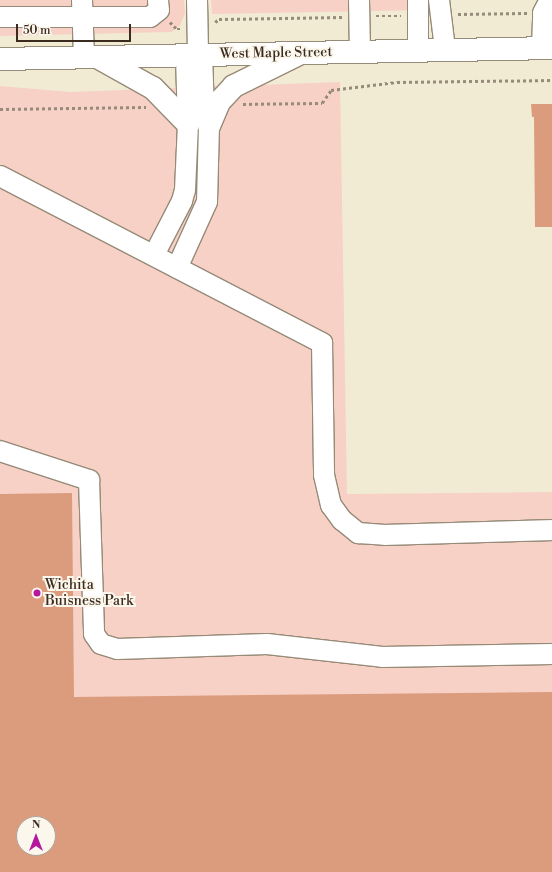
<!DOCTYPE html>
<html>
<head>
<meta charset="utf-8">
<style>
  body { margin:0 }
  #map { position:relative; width:552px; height:872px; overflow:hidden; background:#f2ebd3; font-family:"Libre Bodoni",serif }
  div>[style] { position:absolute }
  .built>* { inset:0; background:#f7d1c6 }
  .building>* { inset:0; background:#db9b7d }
  .path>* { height:2.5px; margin-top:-1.25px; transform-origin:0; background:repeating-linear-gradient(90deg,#968a78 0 3px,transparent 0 6px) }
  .roads { filter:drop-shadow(1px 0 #968a78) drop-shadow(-1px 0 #968a78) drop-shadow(0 1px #968a78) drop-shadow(0 -1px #968a78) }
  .minor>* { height:20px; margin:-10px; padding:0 10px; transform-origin:10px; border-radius:10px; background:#fff }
  .major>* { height:22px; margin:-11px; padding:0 11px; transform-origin:11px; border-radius:11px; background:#fff }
  .dots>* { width:11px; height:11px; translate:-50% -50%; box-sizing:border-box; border:2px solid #fbf7ec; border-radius:50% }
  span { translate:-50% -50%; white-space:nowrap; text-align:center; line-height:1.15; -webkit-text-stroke:4px #fbf7ec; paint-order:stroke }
  .street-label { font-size:14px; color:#3b2a1e }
  .poi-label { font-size:14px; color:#3b2a1e }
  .left { translate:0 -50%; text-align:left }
  .north { position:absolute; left:16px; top:816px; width:40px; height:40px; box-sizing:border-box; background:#fbf7ec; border:1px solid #aea59a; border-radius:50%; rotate:0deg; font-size:11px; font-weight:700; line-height:16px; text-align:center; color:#3b2a1e }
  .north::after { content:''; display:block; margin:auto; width:14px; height:18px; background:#b5179e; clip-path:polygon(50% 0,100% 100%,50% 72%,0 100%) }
  .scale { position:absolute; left:16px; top:24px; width:115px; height:18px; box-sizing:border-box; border:2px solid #3b2a1e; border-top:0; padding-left:5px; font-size:12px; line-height:14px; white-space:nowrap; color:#3b2a1e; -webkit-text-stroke:3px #fbf7ec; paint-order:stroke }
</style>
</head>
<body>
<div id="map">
  <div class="built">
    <i style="clip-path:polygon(0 0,184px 0,185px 14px,180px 25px,172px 32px,0 36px)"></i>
    <i style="clip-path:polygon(211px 0,429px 0,429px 10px,212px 14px)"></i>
    <i style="clip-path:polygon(evenodd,340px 82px,347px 494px,552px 492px,552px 872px,0 872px,0 86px,70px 92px,340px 82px,24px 824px,48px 824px,48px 848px,24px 848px,24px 824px)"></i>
  </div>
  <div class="building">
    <i style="clip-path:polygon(531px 104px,552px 104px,552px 227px,535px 227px,534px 117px,532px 117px)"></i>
    <i style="clip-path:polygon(evenodd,72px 493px,74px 697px,552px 692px,552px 872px,0 872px,0 494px,72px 493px,24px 824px,48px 824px,48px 848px,24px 848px,24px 824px)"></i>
  </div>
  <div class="path">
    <i style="left:458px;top:14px;width:69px;rotate:-0.8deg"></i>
    <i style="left:376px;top:16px;width:25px"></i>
    <i style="left:170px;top:22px;width:10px;rotate:45deg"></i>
    <i style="left:177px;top:29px;width:3px"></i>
    <i style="left:215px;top:22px;width:5px;rotate:-37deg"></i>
    <i style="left:219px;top:19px;width:124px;rotate:-0.9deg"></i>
    <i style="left:243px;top:104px;width:79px;rotate:-0.7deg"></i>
    <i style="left:322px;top:103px;width:16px;rotate:-55deg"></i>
    <i style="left:331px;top:90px;width:66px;rotate:-6.9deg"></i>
    <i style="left:397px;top:82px;width:155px;rotate:-0.7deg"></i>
    <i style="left:0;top:109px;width:146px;rotate:-0.8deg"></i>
  </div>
  <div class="roads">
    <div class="minor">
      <i style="left:82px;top:0;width:57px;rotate:88deg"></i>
      <i style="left:197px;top:0;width:54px;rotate:88.9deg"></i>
      <i style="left:359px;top:0;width:51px;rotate:88.9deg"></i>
      <i style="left:418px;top:0;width:49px;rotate:90deg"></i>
      <i style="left:439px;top:0;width:49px;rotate:83deg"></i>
      <i style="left:0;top:17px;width:150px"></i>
      <i style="left:150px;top:17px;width:11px;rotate:-38deg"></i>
      <i style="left:159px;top:10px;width:10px;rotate:-96deg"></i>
      <i style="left:542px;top:48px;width:35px;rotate:-88deg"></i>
      <i style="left:543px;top:13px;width:15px;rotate:-62deg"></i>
      <i style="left:0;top:176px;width:363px;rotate:27.4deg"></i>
      <i style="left:322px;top:343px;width:132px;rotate:89.1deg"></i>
      <i style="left:324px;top:475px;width:31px;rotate:77deg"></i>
      <i style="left:331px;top:505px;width:19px;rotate:54deg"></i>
      <i style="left:342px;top:520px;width:21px;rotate:39deg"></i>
      <i style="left:358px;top:533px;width:27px;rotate:4deg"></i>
      <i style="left:385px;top:535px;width:167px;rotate:-1.7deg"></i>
      <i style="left:154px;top:255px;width:61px;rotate:-62.6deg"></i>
      <i style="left:182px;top:201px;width:11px;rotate:-75deg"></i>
      <i style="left:185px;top:190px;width:66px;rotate:-87.4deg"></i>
      <i style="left:188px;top:124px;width:69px;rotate:-91.7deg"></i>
      <i style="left:177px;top:268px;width:72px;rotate:-65.6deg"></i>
      <i style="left:207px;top:202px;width:76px;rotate:-88.5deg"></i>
      <i style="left:209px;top:126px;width:16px;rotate:-108deg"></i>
      <i style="left:204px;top:111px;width:57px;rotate:-92deg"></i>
      <i style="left:0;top:451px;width:94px;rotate:18deg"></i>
      <i style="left:89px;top:480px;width:154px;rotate:88.1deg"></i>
      <i style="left:94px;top:634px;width:12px;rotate:55deg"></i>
      <i style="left:101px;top:644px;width:17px;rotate:17deg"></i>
      <i style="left:117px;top:649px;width:150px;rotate:-1.9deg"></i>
      <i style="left:267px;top:644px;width:116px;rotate:6.4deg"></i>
      <i style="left:382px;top:657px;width:170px;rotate:-1deg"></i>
    </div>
    <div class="major">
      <i style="left:97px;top:57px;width:64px;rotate:29deg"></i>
      <i style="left:153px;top:88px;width:50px;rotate:45.8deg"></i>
      <i style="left:0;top:59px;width:552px;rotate:-1.14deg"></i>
      <i style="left:209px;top:126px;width:26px;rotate:-67deg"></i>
      <i style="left:219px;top:102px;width:22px;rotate:-47deg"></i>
      <i style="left:234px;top:86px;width:70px;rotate:-26.2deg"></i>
    </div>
  </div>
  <div class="dots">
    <i style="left:37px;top:593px;background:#b5179e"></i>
  </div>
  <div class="street-label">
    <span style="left:276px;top:53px;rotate:-1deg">West Maple Street</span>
  </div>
  <div class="poi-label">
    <span class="left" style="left:45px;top:593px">Wichita<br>Buisness Park</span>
  </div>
  <div class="north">N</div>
  <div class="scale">50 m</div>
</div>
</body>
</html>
